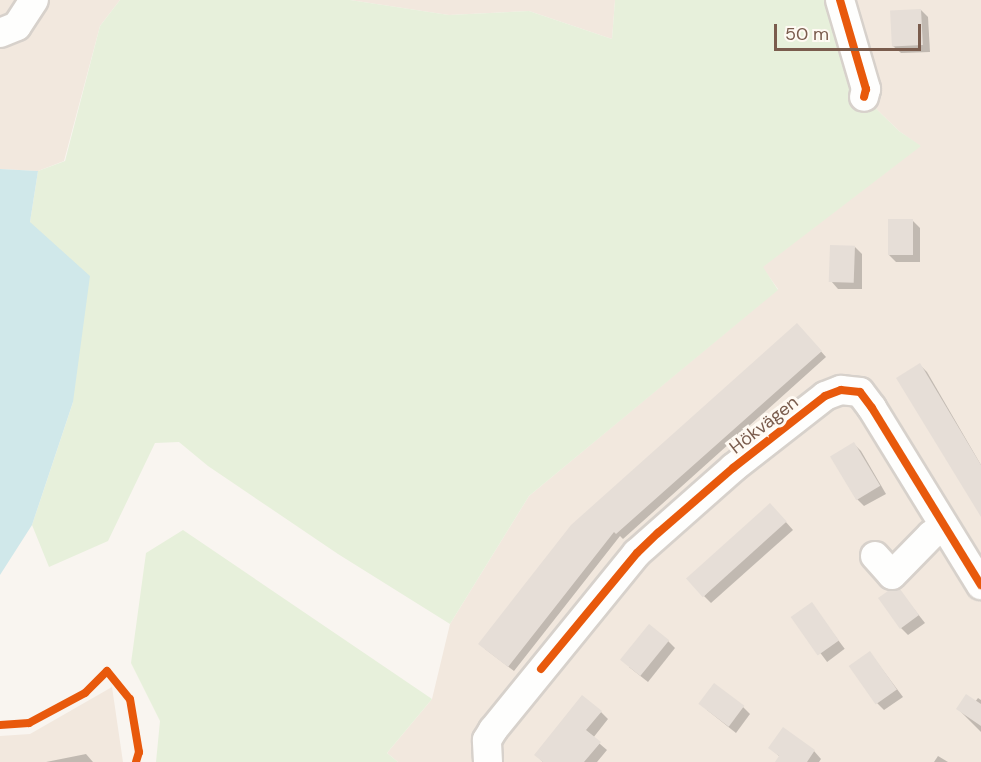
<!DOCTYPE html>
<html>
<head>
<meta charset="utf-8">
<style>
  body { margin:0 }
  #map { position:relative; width:981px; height:762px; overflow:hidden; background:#f9f5f0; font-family:"DM Sans",sans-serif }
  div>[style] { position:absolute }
  .residential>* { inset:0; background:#f2e8de }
  .green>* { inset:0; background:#e7f0db }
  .water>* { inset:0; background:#d0e8ea }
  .shadow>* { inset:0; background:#0003; transform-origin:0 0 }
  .building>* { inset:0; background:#e6ded7; transform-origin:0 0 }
  .roads { filter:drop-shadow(2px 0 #d7d1cb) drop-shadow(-2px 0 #d7d1cb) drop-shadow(0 2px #d7d1cb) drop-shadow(0 -2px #d7d1cb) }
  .minor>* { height:28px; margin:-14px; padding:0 14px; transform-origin:14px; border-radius:14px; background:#fefefd }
  .cycleway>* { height:8px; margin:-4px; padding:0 4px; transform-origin:4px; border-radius:4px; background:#e8590c }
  span { translate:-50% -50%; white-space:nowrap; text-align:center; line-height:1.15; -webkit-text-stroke:6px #fffaf3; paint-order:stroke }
  .street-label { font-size:18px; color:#7a5c4d }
  .scale { position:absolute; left:774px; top:24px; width:147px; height:27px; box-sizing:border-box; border:3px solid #7a5c4d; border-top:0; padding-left:8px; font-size:18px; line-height:21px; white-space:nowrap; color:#7a5c4d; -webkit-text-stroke:4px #fffaf3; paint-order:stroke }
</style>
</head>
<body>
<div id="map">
  <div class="residential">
    <i style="clip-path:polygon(0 0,120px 0,100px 26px,64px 161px,38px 171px,0 169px)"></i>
    <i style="clip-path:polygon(350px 0,615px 0,612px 39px,529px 11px,449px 15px)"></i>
    <i style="clip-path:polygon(829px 0,981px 0,981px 762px,398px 762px,387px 753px,432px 699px,450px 624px,529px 496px,778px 289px,762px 267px,920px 146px,899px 131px,864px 97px)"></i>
    <i style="clip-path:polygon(112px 687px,123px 762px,0 762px,0 736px,30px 734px)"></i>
  </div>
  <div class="green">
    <i style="clip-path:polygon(120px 0,350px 0,449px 15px,529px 11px,612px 39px,615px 0,829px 0,864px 97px,899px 131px,921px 146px,763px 267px,778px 290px,529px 496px,450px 624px,338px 554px,208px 466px,179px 442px,155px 443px,108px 541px,49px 567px,32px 525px,73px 402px,30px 222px,38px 171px,65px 161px,100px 26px)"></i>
    <i style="clip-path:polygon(183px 530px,432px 699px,387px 753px,398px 762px,156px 762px,160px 721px,131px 663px,146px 553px)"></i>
  </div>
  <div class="water">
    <i style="clip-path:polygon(0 169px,38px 171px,30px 222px,90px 276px,73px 402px,32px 525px,0 575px)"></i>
  </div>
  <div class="shadow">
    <i style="clip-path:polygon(921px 10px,928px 17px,930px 52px,901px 53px,893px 46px)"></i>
    <i style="clip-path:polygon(913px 221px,920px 228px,920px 262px,896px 262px,889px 255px)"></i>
    <i style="clip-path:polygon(855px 247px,862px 254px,862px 289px,838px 289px,831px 281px)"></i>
    <i style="clip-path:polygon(802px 330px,826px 357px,623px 539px,620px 536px,514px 671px,485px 649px)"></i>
    <i style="clip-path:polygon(920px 365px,927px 372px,981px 465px,981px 515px)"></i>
    <i style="clip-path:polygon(854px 444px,861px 451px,886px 494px,864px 506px,857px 499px)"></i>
    <i style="clip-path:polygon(777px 512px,793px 530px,711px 603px,704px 596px)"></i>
    <i style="clip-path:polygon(899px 590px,925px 623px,908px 635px,901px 628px)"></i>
    <i style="left:811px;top:604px;width:56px;height:22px;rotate:53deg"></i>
    <i style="clip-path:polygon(668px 641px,675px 648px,648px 682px,629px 667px)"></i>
    <i style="clip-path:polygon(870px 653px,903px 697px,884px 710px,877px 703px)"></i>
    <i style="clip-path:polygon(978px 698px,981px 700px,981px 732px,958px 709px,975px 702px)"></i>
    <i style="clip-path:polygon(743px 707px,750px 714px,736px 733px,707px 710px)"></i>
    <i style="clip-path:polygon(601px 712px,608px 719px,593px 738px,607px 750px,597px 762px,543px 762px,536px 755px)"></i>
    <i style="clip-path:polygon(770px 748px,814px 751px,821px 759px,819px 762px,777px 762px,780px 757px)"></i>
    <i style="clip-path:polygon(86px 754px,93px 762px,46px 762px)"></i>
    <i style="clip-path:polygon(938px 756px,948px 762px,934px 762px)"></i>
  </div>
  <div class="building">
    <i style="left:921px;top:9px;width:36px;height:31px;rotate:87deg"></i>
    <i style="left:888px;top:219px;width:25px;height:36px"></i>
    <i style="left:830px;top:245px;width:25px;height:37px;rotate:2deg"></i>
    <i style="clip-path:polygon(797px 323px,822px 351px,616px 534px,614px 532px,508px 667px,478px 644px,571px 525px)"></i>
    <i style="clip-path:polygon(920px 363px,981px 465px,981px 517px,896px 378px)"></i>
    <i style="left:854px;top:442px;width:51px;height:28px;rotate:59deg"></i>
    <i style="left:770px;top:503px;width:25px;height:113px;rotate:48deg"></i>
    <i style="clip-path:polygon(900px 589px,919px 615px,900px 629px,878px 598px,888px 591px)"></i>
    <i style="left:812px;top:602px;width:47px;height:26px;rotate:55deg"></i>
    <i style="left:649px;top:624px;width:26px;height:46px;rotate:39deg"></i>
    <i style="left:870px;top:651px;width:47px;height:26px;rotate:55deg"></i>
    <i style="left:714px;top:683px;width:38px;height:26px;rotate:37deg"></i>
    <i style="clip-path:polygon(966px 694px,981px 704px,981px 726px,956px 709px)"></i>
    <i style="clip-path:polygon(582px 695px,602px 711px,586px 730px,601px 742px,584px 762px,543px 762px,534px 755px)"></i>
    <i style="clip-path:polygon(783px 727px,815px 750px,807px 762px,775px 762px,779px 756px,768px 748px)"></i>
  </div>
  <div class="roads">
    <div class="minor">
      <i style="left:840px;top:0;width:93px;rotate:73.7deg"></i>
      <i style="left:866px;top:89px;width:8px;rotate:104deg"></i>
      <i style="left:0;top:33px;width:18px;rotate:-22deg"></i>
      <i style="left:17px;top:26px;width:31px;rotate:-57deg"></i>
      <i style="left:875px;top:556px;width:25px;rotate:48deg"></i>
      <i style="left:892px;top:575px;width:56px;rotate:-45.7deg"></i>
      <i style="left:931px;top:535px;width:15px;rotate:-32deg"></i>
      <i style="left:488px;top:762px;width:22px;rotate:-93deg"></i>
      <i style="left:487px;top:740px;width:12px;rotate:-59deg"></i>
      <i style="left:493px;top:730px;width:228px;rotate:-50.9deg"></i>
      <i style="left:637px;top:553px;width:128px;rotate:-41.5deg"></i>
      <i style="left:733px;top:468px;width:117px;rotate:-38deg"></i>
      <i style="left:825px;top:396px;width:17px;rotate:-21deg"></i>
      <i style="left:841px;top:390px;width:19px;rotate:6deg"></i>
      <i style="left:860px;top:392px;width:20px;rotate:53deg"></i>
      <i style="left:872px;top:408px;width:208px;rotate:58.4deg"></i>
    </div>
  </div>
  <div class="cycleway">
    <i style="left:840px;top:0;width:93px;rotate:73.7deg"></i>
    <i style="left:866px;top:89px;width:8px;rotate:104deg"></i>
    <i style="left:541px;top:669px;width:151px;rotate:-50.4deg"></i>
    <i style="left:637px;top:553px;width:29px;rotate:-44deg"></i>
    <i style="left:658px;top:533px;width:99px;rotate:-40.9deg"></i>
    <i style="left:733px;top:468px;width:117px;rotate:-38deg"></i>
    <i style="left:825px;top:396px;width:17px;rotate:-21deg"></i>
    <i style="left:841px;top:390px;width:19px;rotate:6deg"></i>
    <i style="left:860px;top:392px;width:20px;rotate:53deg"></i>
    <i style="left:872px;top:408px;width:208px;rotate:58.4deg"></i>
    <i style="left:0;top:725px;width:29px;rotate:-4deg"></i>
    <i style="left:29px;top:723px;width:64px;rotate:-28.2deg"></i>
    <i style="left:85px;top:693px;width:31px;rotate:-45deg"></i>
    <i style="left:107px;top:671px;width:36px;rotate:51deg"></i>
    <i style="left:130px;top:699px;width:54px;rotate:80.4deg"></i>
    <i style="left:139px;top:752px;width:10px;rotate:107deg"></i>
  </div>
  <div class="street-label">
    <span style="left:764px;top:425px;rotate:-38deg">Hökvägen</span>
  </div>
  <div class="scale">50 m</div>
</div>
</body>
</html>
